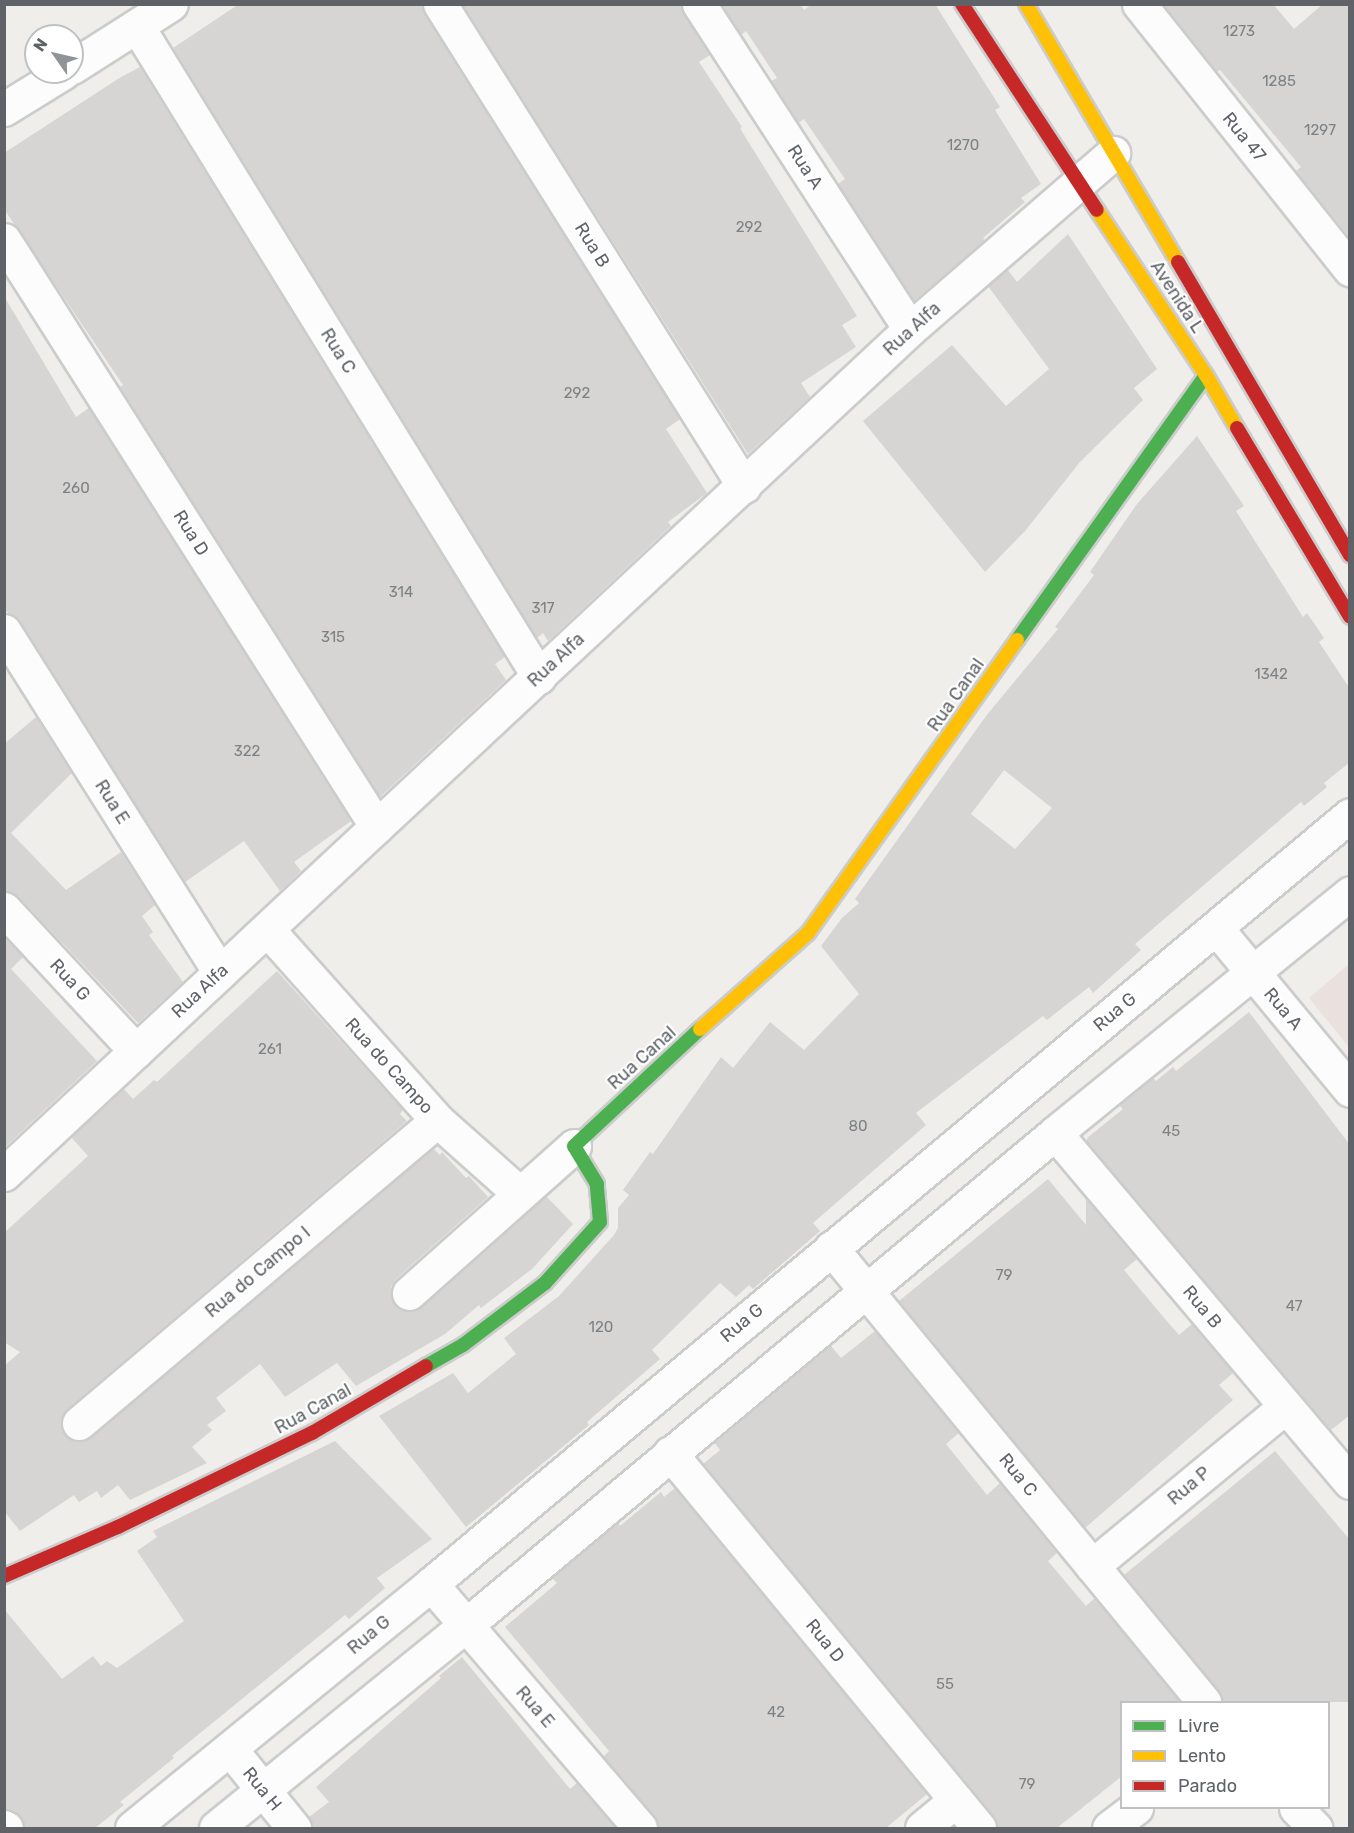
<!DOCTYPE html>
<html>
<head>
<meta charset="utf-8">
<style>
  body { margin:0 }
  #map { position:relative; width:1354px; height:1833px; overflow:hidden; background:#efeeea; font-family:Rubik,sans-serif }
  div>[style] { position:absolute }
  .medical>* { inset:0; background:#eae0de }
  .building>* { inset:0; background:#d6d5d3 }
  .roads { filter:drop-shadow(2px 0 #cbcccc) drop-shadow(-2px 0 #cbcccc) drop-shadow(0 2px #cbcccc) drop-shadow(0 -2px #cbcccc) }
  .street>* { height:33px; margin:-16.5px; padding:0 16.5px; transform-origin:16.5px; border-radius:16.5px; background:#fdfcfc }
  .fast>* { height:14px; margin:-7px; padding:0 7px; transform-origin:7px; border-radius:7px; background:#4caf50 }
  .slow>* { height:14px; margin:-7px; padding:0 7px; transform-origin:7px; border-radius:7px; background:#ffc107 }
  .jam>* { height:14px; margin:-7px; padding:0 7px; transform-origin:7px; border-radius:7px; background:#c62828 }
  span { translate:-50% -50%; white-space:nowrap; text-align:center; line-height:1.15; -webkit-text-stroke:4.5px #fff; paint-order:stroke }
  .number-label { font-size:15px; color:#7e8184 }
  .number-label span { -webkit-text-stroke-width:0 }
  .street-label { font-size:18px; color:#5f6368 }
  .frame { position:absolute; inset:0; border:6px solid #5f6368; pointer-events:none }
  .legend { position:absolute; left:1120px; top:1701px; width:210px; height:108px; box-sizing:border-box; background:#fff; border:2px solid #bfc1c3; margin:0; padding:8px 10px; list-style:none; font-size:18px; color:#5f6368 }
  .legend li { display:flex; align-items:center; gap:12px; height:30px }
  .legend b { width:30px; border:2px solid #bfc1c3 }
  .north { position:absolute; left:24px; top:24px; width:60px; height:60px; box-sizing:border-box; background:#fff; border:2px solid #bfc1c3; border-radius:50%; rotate:304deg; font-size:16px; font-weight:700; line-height:24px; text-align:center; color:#5f6368 }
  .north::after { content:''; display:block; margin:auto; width:21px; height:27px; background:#919496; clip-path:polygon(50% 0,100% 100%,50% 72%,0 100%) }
</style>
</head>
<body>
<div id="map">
  <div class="medical">
    <i style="clip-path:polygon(1349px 964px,1349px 1047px,1309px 998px)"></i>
  </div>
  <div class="building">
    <i style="clip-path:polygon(239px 4px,421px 4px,424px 14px,680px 419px,666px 429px,707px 493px,668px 522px,671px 526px,548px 641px,543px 633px,537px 638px,173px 48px)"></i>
    <i style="clip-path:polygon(462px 4px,680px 4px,683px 14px,710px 55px,699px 62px,742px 127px,740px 128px,749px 143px,857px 316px,842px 325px,856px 347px,801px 383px,810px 397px,748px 454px)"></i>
    <i style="clip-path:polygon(722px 4px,800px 4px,804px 10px,812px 4px,935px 4px,1000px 107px,995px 110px,1041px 184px,1021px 198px,1025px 202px,983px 238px,985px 240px,914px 301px,838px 184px,845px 179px,804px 119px,798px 123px,771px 81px,777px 78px,746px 31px,741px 35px)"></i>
    <i style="clip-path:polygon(1163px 4px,1273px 4px,1294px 29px,1323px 4px,1350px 4px,1350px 238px,1296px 171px,1301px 167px,1220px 70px,1217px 72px)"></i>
    <i style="clip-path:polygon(140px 67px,505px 657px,495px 664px,506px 680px,380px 797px,120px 387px,123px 385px,4px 209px,4px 153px,121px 77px)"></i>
    <i style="clip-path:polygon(1068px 234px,1157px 369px,1134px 388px,1143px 400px,1080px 462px,1025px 531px,985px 572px,863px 421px,952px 345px,1006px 406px,1049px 369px,988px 286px,1007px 269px,1017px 282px)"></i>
    <i style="clip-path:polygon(4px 296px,76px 417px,89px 408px,351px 821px,294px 862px,301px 871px,280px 891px,244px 841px,185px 882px,20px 621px,4px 610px)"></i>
    <i style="clip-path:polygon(evenodd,1197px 436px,1244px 506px,1236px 511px,1303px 617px,1307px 613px,1324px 638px,1319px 642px,1350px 689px,1350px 762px,1324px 783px,1327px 787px,1304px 806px,1301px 802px,1135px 944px,1141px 950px,1093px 993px,1089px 987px,1047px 1020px,1043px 1016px,916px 1113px,926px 1125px,813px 1223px,820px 1231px,753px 1289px,749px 1285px,736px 1297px,720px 1283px,652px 1350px,660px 1359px,587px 1422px,589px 1425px,466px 1527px,379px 1416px,453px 1373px,468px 1393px,516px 1354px,504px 1338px,559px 1296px,614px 1235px,618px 1228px,618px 1208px,629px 1195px,623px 1190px,650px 1152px,653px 1154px,721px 1057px,733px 1068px,770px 1022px,804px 1050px,859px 994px,821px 946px,842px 918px,859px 903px,855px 899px,986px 716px,1058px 629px,1055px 627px,1094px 575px,1090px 572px,1137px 504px,1197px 436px,1004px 770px,1052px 808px,1015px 849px,971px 814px,1004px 770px)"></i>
    <i style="clip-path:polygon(36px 717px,72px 773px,11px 833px,66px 890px,121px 852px,155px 905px,142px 916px,153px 932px,149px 935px,183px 982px,138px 1023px,18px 896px,4px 891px,4px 744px)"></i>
    <i style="clip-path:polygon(4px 937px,23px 957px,11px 969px,97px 1061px,4px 1148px)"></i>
    <i style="clip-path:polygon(277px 971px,403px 1110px,400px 1114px,407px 1121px,67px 1409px,62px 1416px,61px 1426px,65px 1436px,72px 1440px,82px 1441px,91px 1437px,433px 1148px,440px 1155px,442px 1152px,466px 1178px,469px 1176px,488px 1197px,396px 1279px,391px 1287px,391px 1296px,395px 1305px,403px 1311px,412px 1311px,421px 1307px,546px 1196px,573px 1224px,532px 1269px,481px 1308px,479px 1305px,445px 1334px,356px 1386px,337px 1363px,285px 1397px,260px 1364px,216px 1398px,226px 1411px,207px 1425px,212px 1430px,192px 1447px,207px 1463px,130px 1500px,118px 1485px,101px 1498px,97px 1491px,79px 1502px,74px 1495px,20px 1531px,4px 1511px,4px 1366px,20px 1352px,4px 1342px,4px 1233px,88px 1156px,71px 1137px,123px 1088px,133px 1099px,154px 1080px,157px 1082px)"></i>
    <i style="clip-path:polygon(1249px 1012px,1350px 1145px,1350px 1415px,1331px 1430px,1087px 1142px,1087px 1138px,1123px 1109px,1120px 1106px,1153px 1078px,1156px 1081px,1173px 1067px,1176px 1071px)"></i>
    <i style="clip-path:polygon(1048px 1179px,1086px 1225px,1086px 1199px,1137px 1259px,1124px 1270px,1165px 1319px,1179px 1335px,1192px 1324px,1233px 1373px,1219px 1385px,1233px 1400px,1085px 1528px,899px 1301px)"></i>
    <i style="clip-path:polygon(875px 1331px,959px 1433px,946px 1444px,987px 1495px,1000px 1483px,1057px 1553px,1048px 1561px,1086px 1606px,1095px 1598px,1180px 1702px,1122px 1702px,1122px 1776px,1057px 1828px,997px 1828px,993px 1816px,703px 1464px,720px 1450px,715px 1443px,831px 1346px,841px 1358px)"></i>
    <i style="clip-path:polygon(335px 1441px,432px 1539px,377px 1578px,385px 1588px,349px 1619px,345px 1615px,172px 1756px,174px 1758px,120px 1802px,124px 1805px,95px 1828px,24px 1828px,21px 1817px,14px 1811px,4px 1809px,4px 1609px,62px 1679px,93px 1656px,101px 1666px,107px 1661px,117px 1668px,184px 1621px,137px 1551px,157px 1537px,153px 1531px)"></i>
    <i style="clip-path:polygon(1275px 1451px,1350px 1540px,1350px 1702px,1222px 1702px,1218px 1690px,1124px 1575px)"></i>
    <i style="clip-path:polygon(675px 1488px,927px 1794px,886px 1828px,658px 1828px,654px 1816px,603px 1757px,609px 1751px,505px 1627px,557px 1583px,552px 1578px,618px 1523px,620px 1526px,661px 1492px,664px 1497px)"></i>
    <i style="clip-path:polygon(462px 1657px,570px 1789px,577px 1783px,616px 1828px,312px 1828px,309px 1817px,329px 1802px,316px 1787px,441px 1678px,439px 1676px)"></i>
  </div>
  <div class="roads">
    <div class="street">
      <i style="left:440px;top:4px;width:570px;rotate:57.76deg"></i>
      <i style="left:699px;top:4px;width:387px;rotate:57deg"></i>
      <i style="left:1139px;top:4px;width:339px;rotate:51.5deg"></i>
      <i style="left:137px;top:26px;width:765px;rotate:58.3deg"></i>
      <i style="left:72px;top:67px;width:117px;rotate:-32.5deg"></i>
      <i style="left:4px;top:109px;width:70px;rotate:-31.7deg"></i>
      <i style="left:4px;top:240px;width:695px;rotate:57.57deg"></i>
      <i style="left:4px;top:631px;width:404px;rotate:57.7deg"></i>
      <i style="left:4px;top:909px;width:194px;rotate:47.1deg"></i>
      <i style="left:1216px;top:928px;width:210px;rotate:50.4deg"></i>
      <i style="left:267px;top:929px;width:256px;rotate:48.3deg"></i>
      <i style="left:437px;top:1120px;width:111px;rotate:41.7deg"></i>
      <i style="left:1055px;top:1133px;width:457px;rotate:49.8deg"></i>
      <i style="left:4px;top:1174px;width:1239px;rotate:-43deg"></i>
      <i style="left:910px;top:329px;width:269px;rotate:-40.9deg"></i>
      <i style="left:831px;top:1248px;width:588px;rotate:50.59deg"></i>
      <i style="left:409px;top:1293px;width:221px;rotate:-41.7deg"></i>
      <i style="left:79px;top:1423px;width:469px;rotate:-40.2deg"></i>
      <i style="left:670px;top:1453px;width:486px;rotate:50.5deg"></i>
      <i style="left:1092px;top:1566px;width:251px;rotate:-39.5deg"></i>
      <i style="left:431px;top:1584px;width:321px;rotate:49.4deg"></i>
      <i style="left:230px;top:1749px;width:102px;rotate:51deg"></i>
      <i style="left:1296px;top:1808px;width:28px;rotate:46deg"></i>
      <i style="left:4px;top:1827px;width:2px;rotate:27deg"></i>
      <i style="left:132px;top:1828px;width:386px;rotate:-39.2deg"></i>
      <i style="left:431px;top:1584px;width:1198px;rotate:-39.92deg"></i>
      <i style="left:216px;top:1828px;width:321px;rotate:-39.1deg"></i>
      <i style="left:465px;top:1626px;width:769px;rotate:-39.88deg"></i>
      <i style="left:1055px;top:1133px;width:380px;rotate:-39.1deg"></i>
      <i style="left:922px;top:1828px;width:44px;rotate:-39.5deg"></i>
      <i style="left:1109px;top:1828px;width:34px;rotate:-37deg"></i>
    </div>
    <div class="fast">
      <i style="left:1017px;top:640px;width:325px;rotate:-54.5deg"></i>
      <i style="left:426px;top:1366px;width:43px;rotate:-29.6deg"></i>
      <i style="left:463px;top:1345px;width:103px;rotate:-37.1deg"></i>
      <i style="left:545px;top:1283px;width:82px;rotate:-48deg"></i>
      <i style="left:600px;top:1222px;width:38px;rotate:-95deg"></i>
      <i style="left:597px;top:1184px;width:44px;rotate:-121.2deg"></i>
      <i style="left:574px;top:1146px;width:172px;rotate:-42.9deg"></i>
    </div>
    <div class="slow">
      <i style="left:1026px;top:4px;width:299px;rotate:59.5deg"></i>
      <i style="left:1097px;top:210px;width:198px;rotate:56.6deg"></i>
      <i style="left:1206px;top:375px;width:61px;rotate:59.7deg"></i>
      <i style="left:700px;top:1029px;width:144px;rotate:-41.6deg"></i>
      <i style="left:808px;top:933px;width:360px;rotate:-54.5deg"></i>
    </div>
    <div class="jam">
      <i style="left:962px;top:4px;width:246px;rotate:56.8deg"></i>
      <i style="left:1178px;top:262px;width:340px;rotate:59.6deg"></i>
      <i style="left:1237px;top:428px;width:220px;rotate:59.1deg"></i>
      <i style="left:4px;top:1576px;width:124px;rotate:-23.3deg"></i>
      <i style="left:118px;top:1527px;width:216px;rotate:-25.9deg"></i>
      <i style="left:312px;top:1433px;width:132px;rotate:-30.4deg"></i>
    </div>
  </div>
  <div class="number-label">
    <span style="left:1239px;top:32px">1273</span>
    <span style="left:1279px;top:82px">1285</span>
    <span style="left:1320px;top:131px">1297</span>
    <span style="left:963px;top:146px">1270</span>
    <span style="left:749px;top:228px">292</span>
    <span style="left:577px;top:394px">292</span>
    <span style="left:76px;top:489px">260</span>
    <span style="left:401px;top:593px">314</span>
    <span style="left:543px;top:609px">317</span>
    <span style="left:333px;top:638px">315</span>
    <span style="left:1271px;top:675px">1342</span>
    <span style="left:247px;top:752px">322</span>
    <span style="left:270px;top:1050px">261</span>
    <span style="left:858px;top:1127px">80</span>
    <span style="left:1171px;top:1132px">45</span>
    <span style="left:1004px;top:1276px">79</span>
    <span style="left:1294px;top:1307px">47</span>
    <span style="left:601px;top:1328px">120</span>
    <span style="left:945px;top:1685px">55</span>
    <span style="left:776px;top:1713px">42</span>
    <span style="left:1027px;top:1785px">79</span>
  </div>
  <div class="street-label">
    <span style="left:1244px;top:137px;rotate:51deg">Rua 47</span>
    <span style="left:805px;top:167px;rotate:57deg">Rua A</span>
    <span style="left:592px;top:245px;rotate:58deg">Rua B</span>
    <span style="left:1177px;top:297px;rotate:57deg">Avenida L</span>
    <span style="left:912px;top:329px;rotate:-42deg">Rua Alfa</span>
    <span style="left:338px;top:351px;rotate:58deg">Rua C</span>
    <span style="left:191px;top:533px;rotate:58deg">Rua D</span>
    <span style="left:556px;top:660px;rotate:-43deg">Rua Alfa</span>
    <span style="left:956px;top:695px;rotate:-55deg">Rua Canal</span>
    <span style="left:112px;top:802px;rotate:58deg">Rua E</span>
    <span style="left:70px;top:980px;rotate:47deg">Rua G</span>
    <span style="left:200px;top:991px;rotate:-43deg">Rua Alfa</span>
    <span style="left:1283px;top:1009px;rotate:50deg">Rua A</span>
    <span style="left:1115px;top:1012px;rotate:-40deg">Rua G</span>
    <span style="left:642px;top:1058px;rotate:-42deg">Rua Canal</span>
    <span style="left:389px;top:1066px;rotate:48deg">Rua do Campo</span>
    <span style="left:258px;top:1272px;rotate:-40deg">Rua do Campo I</span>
    <span style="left:1202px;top:1307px;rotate:50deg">Rua B</span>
    <span style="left:742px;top:1323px;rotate:-40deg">Rua G</span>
    <span style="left:313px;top:1409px;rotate:-29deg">Rua Canal</span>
    <span style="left:1018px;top:1475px;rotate:51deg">Rua C</span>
    <span style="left:1189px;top:1486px;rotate:-40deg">Rua P</span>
    <span style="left:369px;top:1635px;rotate:-40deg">Rua G</span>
    <span style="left:825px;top:1641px;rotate:51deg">Rua D</span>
    <span style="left:535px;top:1707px;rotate:49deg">Rua E</span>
    <span style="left:262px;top:1789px;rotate:51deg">Rua H</span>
  </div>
  <div class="frame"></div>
  <ul class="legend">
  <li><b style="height:8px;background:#4caf50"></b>Livre</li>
  <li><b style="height:8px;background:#ffc107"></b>Lento</li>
  <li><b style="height:8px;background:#c62828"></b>Parado</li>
  </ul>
  <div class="north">N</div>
</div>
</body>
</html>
